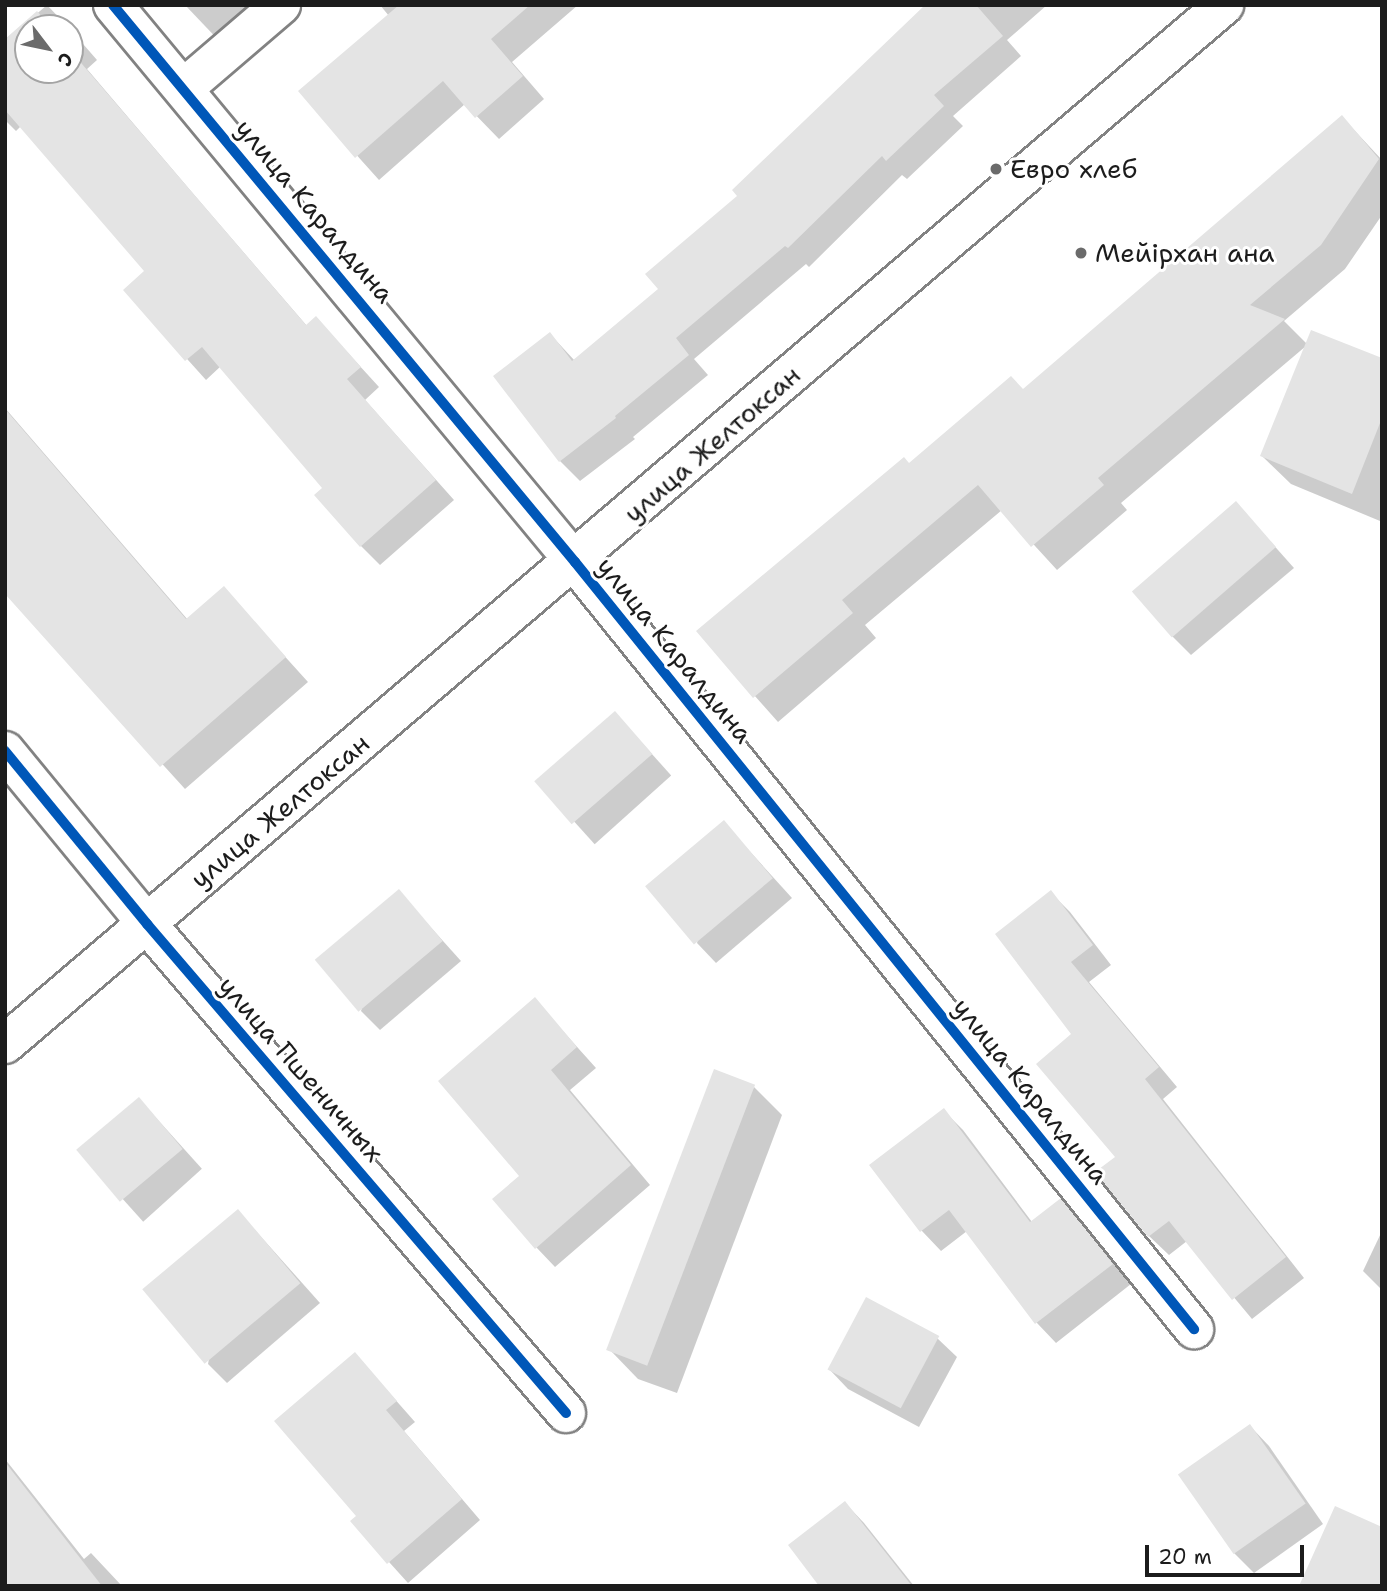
<!DOCTYPE html>
<html>
<head>
<meta charset="utf-8">
<style>
  body { margin:0 }
  #map { position:relative; width:1387px; height:1591px; overflow:hidden; background:#fff; font-family:"Shantell Sans",sans-serif }
  div>[style] { position:absolute }
  .shadow>* { inset:0; background:#0003; transform-origin:0 0 }
  .building>* { inset:0; background:#e4e4e4; transform-origin:0 0 }
  .roads { filter:drop-shadow(2px 0 #828282) drop-shadow(-2px 0 #828282) drop-shadow(0 2px #828282) drop-shadow(0 -2px #828282) }
  .minor>* { height:38px; margin:-19px; padding:0 19px; transform-origin:19px; border-radius:19px; background:#fff }
  .secondary>* { height:38px; margin:-19px; padding:0 19px; transform-origin:19px; border-radius:19px; background:#fff }
  .cycleway>* { height:10px; margin:-5px; padding:0 5px; transform-origin:5px; border-radius:5px; background:#0057b8 }
  .dots>* { width:19px; height:19px; translate:-50% -50%; box-sizing:border-box; border:4px solid #fff; border-radius:50% }
  span { translate:-50% -50%; white-space:nowrap; text-align:center; line-height:1.15; -webkit-text-stroke:6px #fff; paint-order:stroke }
  .poi-label { font-size:26px; color:#1c1c1c }
  .left { translate:0 -50%; text-align:left }
  .street-label { font-size:26px; color:#1c1c1c }
  .frame { position:absolute; inset:0; border:7px solid #1c1c1c; pointer-events:none }
  .north { position:absolute; left:14px; top:14px; width:70px; height:70px; box-sizing:border-box; background:#fff; border:2px solid #a4a4a4; border-radius:50%; rotate:122deg; font-size:19px; font-weight:700; line-height:28px; text-align:center; color:#1c1c1c }
  .north::after { content:''; display:block; margin:auto; width:24px; height:32px; background:#6b6b6b; clip-path:polygon(50% 0,100% 100%,50% 72%,0 100%) }
  .scale { position:absolute; left:1145px; top:1545px; width:159px; height:32px; box-sizing:border-box; border:4px solid #1c1c1c; border-top:0; padding-left:9px; font-size:21px; line-height:24px; white-space:nowrap; color:#1c1c1c; -webkit-text-stroke:5px #fff; paint-order:stroke }
</style>
</head>
<body>
<div id="map">
  <div class="shadow">
    <i style="clip-path:polygon(47px 5px,69px 28px,28px 28px,28px 70px,70px 70px,70px 29px,97px 60px,87px 69px,196px 197px,307px 326px,316px 318px,379px 387px,365px 400px,454px 500px,380px 565px,361px 546px,325px 488px,221px 366px,206px 380px,125px 290px,146px 272px,21px 126px,16px 131px,5px 120px,5px 41px)"></i>
    <i style="clip-path:polygon(185px 5px,272px 5px,225px 47px)"></i>
    <i style="clip-path:polygon(380px 5px,578px 5px,512px 62px,544px 99px,499px 139px,465px 104px,379px 180px,300px 92px,389px 16px)"></i>
    <i style="clip-path:polygon(927px 5px,1047px 5px,1007px 40px,1021px 56px,953px 116px,963px 126px,907px 179px,902px 175px,809px 267px,806px 264px,694px 359px,708px 375px,633px 437px,635px 439px,580px 481px,560px 461px,495px 376px,550px 334px,575px 361px,660px 289px,740px 196px)"></i>
    <i style="clip-path:polygon(1342px 117px,1382px 160px,1382px 215px,1345px 269px,1284px 321px,1307px 344px,1382px 360px,1380px 521px,1291px 484px,1262px 456px,1306px 346px,1121px 503px,1127px 510px,1057px 570px,1002px 510px,865px 625px,876px 638px,778px 722px,698px 632px,909px 465px,1024px 391px)"></i>
    <i style="clip-path:polygon(5px 408px,188px 620px,224px 589px,308px 682px,185px 789px,5px 591px)"></i>
    <i style="clip-path:polygon(1236px 503px,1294px 568px,1191px 655px,1171px 635px)"></i>
    <i style="left:615px;top:713px;width:84px;height:103px;rotate:48deg"></i>
    <i style="clip-path:polygon(724px 823px,792px 898px,716px 963px,697px 943px)"></i>
    <i style="clip-path:polygon(399px 892px,461px 961px,380px 1030px,361px 1011px)"></i>
    <i style="clip-path:polygon(1051px 893px,1070px 912px,1111px 965px,1089px 982px,1177px 1087px,1163px 1099px,1304px 1278px,1252px 1319px,1187px 1241px,1169px 1255px,1149px 1236px,1074px 1034px)"></i>
    <i style="clip-path:polygon(535px 1000px,596px 1068px,570px 1090px,650px 1185px,555px 1267px,536px 1247px)"></i>
    <i style="clip-path:polygon(754px 1087px,782px 1115px,677px 1393px,638px 1379px,610px 1350px)"></i>
    <i style="left:139px;top:1099px;width:94px;height:79px;rotate:48deg"></i>
    <i style="clip-path:polygon(944px 1111px,963px 1130px,1032px 1222px,1060px 1201px,1131px 1284px,1056px 1343px,1037px 1323px,967px 1231px,941px 1251px,922px 1231px,872px 1165px)"></i>
    <i style="clip-path:polygon(238px 1211px,320px 1303px,227px 1383px,208px 1364px)"></i>
    <i style="clip-path:polygon(1382px 1231px,1382px 1290px,1363px 1271px)"></i>
    <i style="clip-path:polygon(937px 1338px,957px 1357px,919px 1427px,848px 1389px,829px 1369px)"></i>
    <i style="clip-path:polygon(355px 1354px,415px 1422px,404px 1431px,480px 1520px,408px 1583px,352px 1521px,358px 1516px)"></i>
    <i style="clip-path:polygon(1250px 1426px,1269px 1446px,1323px 1524px,1254px 1573px,1234px 1553px)"></i>
    <i style="clip-path:polygon(5px 1459px,84px 1559px,91px 1553px,122px 1586px,23px 1586px,5px 1567px)"></i>
    <i style="clip-path:polygon(845px 1503px,864px 1523px,914px 1586px,822px 1586px)"></i>
  </div>
  <div class="building">
    <i style="clip-path:polygon(399px 5px,530px 5px,491px 39px,523px 76px,475px 118px,443px 81px,355px 158px,298px 91px)"></i>
    <i style="clip-path:polygon(925px 5px,976px 5px,1003px 36px,934px 95px,944px 106px,886px 161px,882px 156px,788px 248px,785px 246px,676px 338px,689px 355px,615px 416px,616px 418px,559px 462px,493px 376px,550px 332px,572px 361px,658px 289px,645px 274px,737px 196px,732px 190px)"></i>
    <i style="clip-path:polygon(37px 11px,51px 28px,28px 28px,28px 70px,70px 70px,70px 50px,306px 325px,316px 316px,361px 367px,347px 379px,436px 480px,360px 547px,314px 495px,322px 488px,202px 347px,185px 361px,123px 290px,144px 271px,5px 110px,5px 39px)"></i>
    <i style="clip-path:polygon(1342px 115px,1379px 159px,1321px 245px,1250px 305px,1285px 319px,1098px 478px,1104px 485px,1031px 547px,978px 485px,842px 600px,853px 613px,753px 698px,696px 631px,904px 457px,909px 463px,1011px 376px,1023px 389px)"></i>
    <i style="clip-path:polygon(1311px 330px,1382px 358px,1382px 418px,1352px 494px,1260px 456px)"></i>
    <i style="clip-path:polygon(5px 409px,186px 619px,224px 586px,286px 657px,160px 767px,5px 594px)"></i>
    <i style="left:1236px;top:501px;width:61px;height:138px;rotate:49deg"></i>
    <i style="left:615px;top:711px;width:57px;height:107px;rotate:49deg"></i>
    <i style="left:724px;top:820px;width:76px;height:103px;rotate:50deg"></i>
    <i style="left:399px;top:889px;width:68px;height:110px;rotate:50deg"></i>
    <i style="clip-path:polygon(1051px 890px,1093px 945px,1071px 962px,1159px 1067px,1145px 1079px,1286px 1257px,1232px 1300px,1169px 1221px,1148px 1237px,1095px 1172px,1115px 1157px,1036px 1064px,1071px 1034px,995px 934px)"></i>
    <i style="clip-path:polygon(535px 997px,577px 1047px,551px 1070px,631px 1165px,535px 1249px,492px 1199px,519px 1176px,438px 1081px)"></i>
    <i style="left:714px;top:1069px;width:44px;height:301px;rotate:21deg"></i>
    <i style="left:139px;top:1097px;width:68px;height:82px;rotate:50deg"></i>
    <i style="clip-path:polygon(944px 1108px,1030px 1222px,1061px 1198px,1113px 1264px,1035px 1324px,949px 1210px,920px 1232px,869px 1165px)"></i>
    <i style="left:238px;top:1209px;width:97px;height:125px;rotate:50deg"></i>
    <i style="left:866px;top:1297px;width:83px;height:82px;rotate:28deg"></i>
    <i style="clip-path:polygon(355px 1352px,397px 1401px,386px 1410px,462px 1499px,387px 1564px,350px 1521px,356px 1516px,274px 1421px)"></i>
    <i style="left:1250px;top:1424px;width:97px;height:88px;rotate:55deg"></i>
    <i style="clip-path:polygon(5px 1462px,102px 1586px,5px 1586px)"></i>
    <i style="clip-path:polygon(845px 1501px,912px 1586px,819px 1586px,788px 1545px)"></i>
    <i style="clip-path:polygon(1335px 1506px,1382px 1527px,1382px 1586px,1299px 1586px)"></i>
  </div>
  <div class="roads">
    <div class="minor">
      <i style="left:113px;top:5px;width:724px;rotate:50.33deg"></i>
      <i style="left:575px;top:562px;width:986px;rotate:51.1deg"></i>
      <i style="left:184px;top:88px;width:128px;rotate:-40.6deg"></i>
      <i style="left:5px;top:751px;width:224px;rotate:50.6deg"></i>
      <i style="left:147px;top:924px;width:644px;rotate:49.41deg"></i>
    </div>
    <div class="secondary">
      <i style="left:5px;top:1044px;width:1602px;rotate:-40.44deg"></i>
    </div>
  </div>
  <div class="cycleway">
    <i style="left:113px;top:5px;width:724px;rotate:50.33deg"></i>
    <i style="left:575px;top:562px;width:986px;rotate:51.1deg"></i>
    <i style="left:5px;top:751px;width:224px;rotate:50.6deg"></i>
    <i style="left:147px;top:924px;width:644px;rotate:49.41deg"></i>
  </div>
  <div class="dots">
    <i style="left:996px;top:169px;background:#6b6b6b"></i>
    <i style="left:1081px;top:253px;background:#6b6b6b"></i>
  </div>
  <div class="poi-label">
    <span class="left" style="left:1010px;top:169px">Евро хлеб</span>
    <span class="left" style="left:1095px;top:253px">Мейірхан ана</span>
  </div>
  <div class="street-label">
    <span style="left:315px;top:211px;rotate:50deg">улица Каралдина</span>
    <span style="left:712px;top:444px;rotate:-41deg">улица Желтоксан</span>
    <span style="left:675px;top:650px;rotate:51deg">улица Каралдина</span>
    <span style="left:280px;top:811px;rotate:-40deg">улица Желтоксан</span>
    <span style="left:301px;top:1069px;rotate:49deg">улица Пшеничных</span>
    <span style="left:1031px;top:1091px;rotate:51deg">улица Каралдина</span>
  </div>
  <div class="frame"></div>
  <div class="north">С</div>
  <div class="scale">20 m</div>
</div>
</body>
</html>
